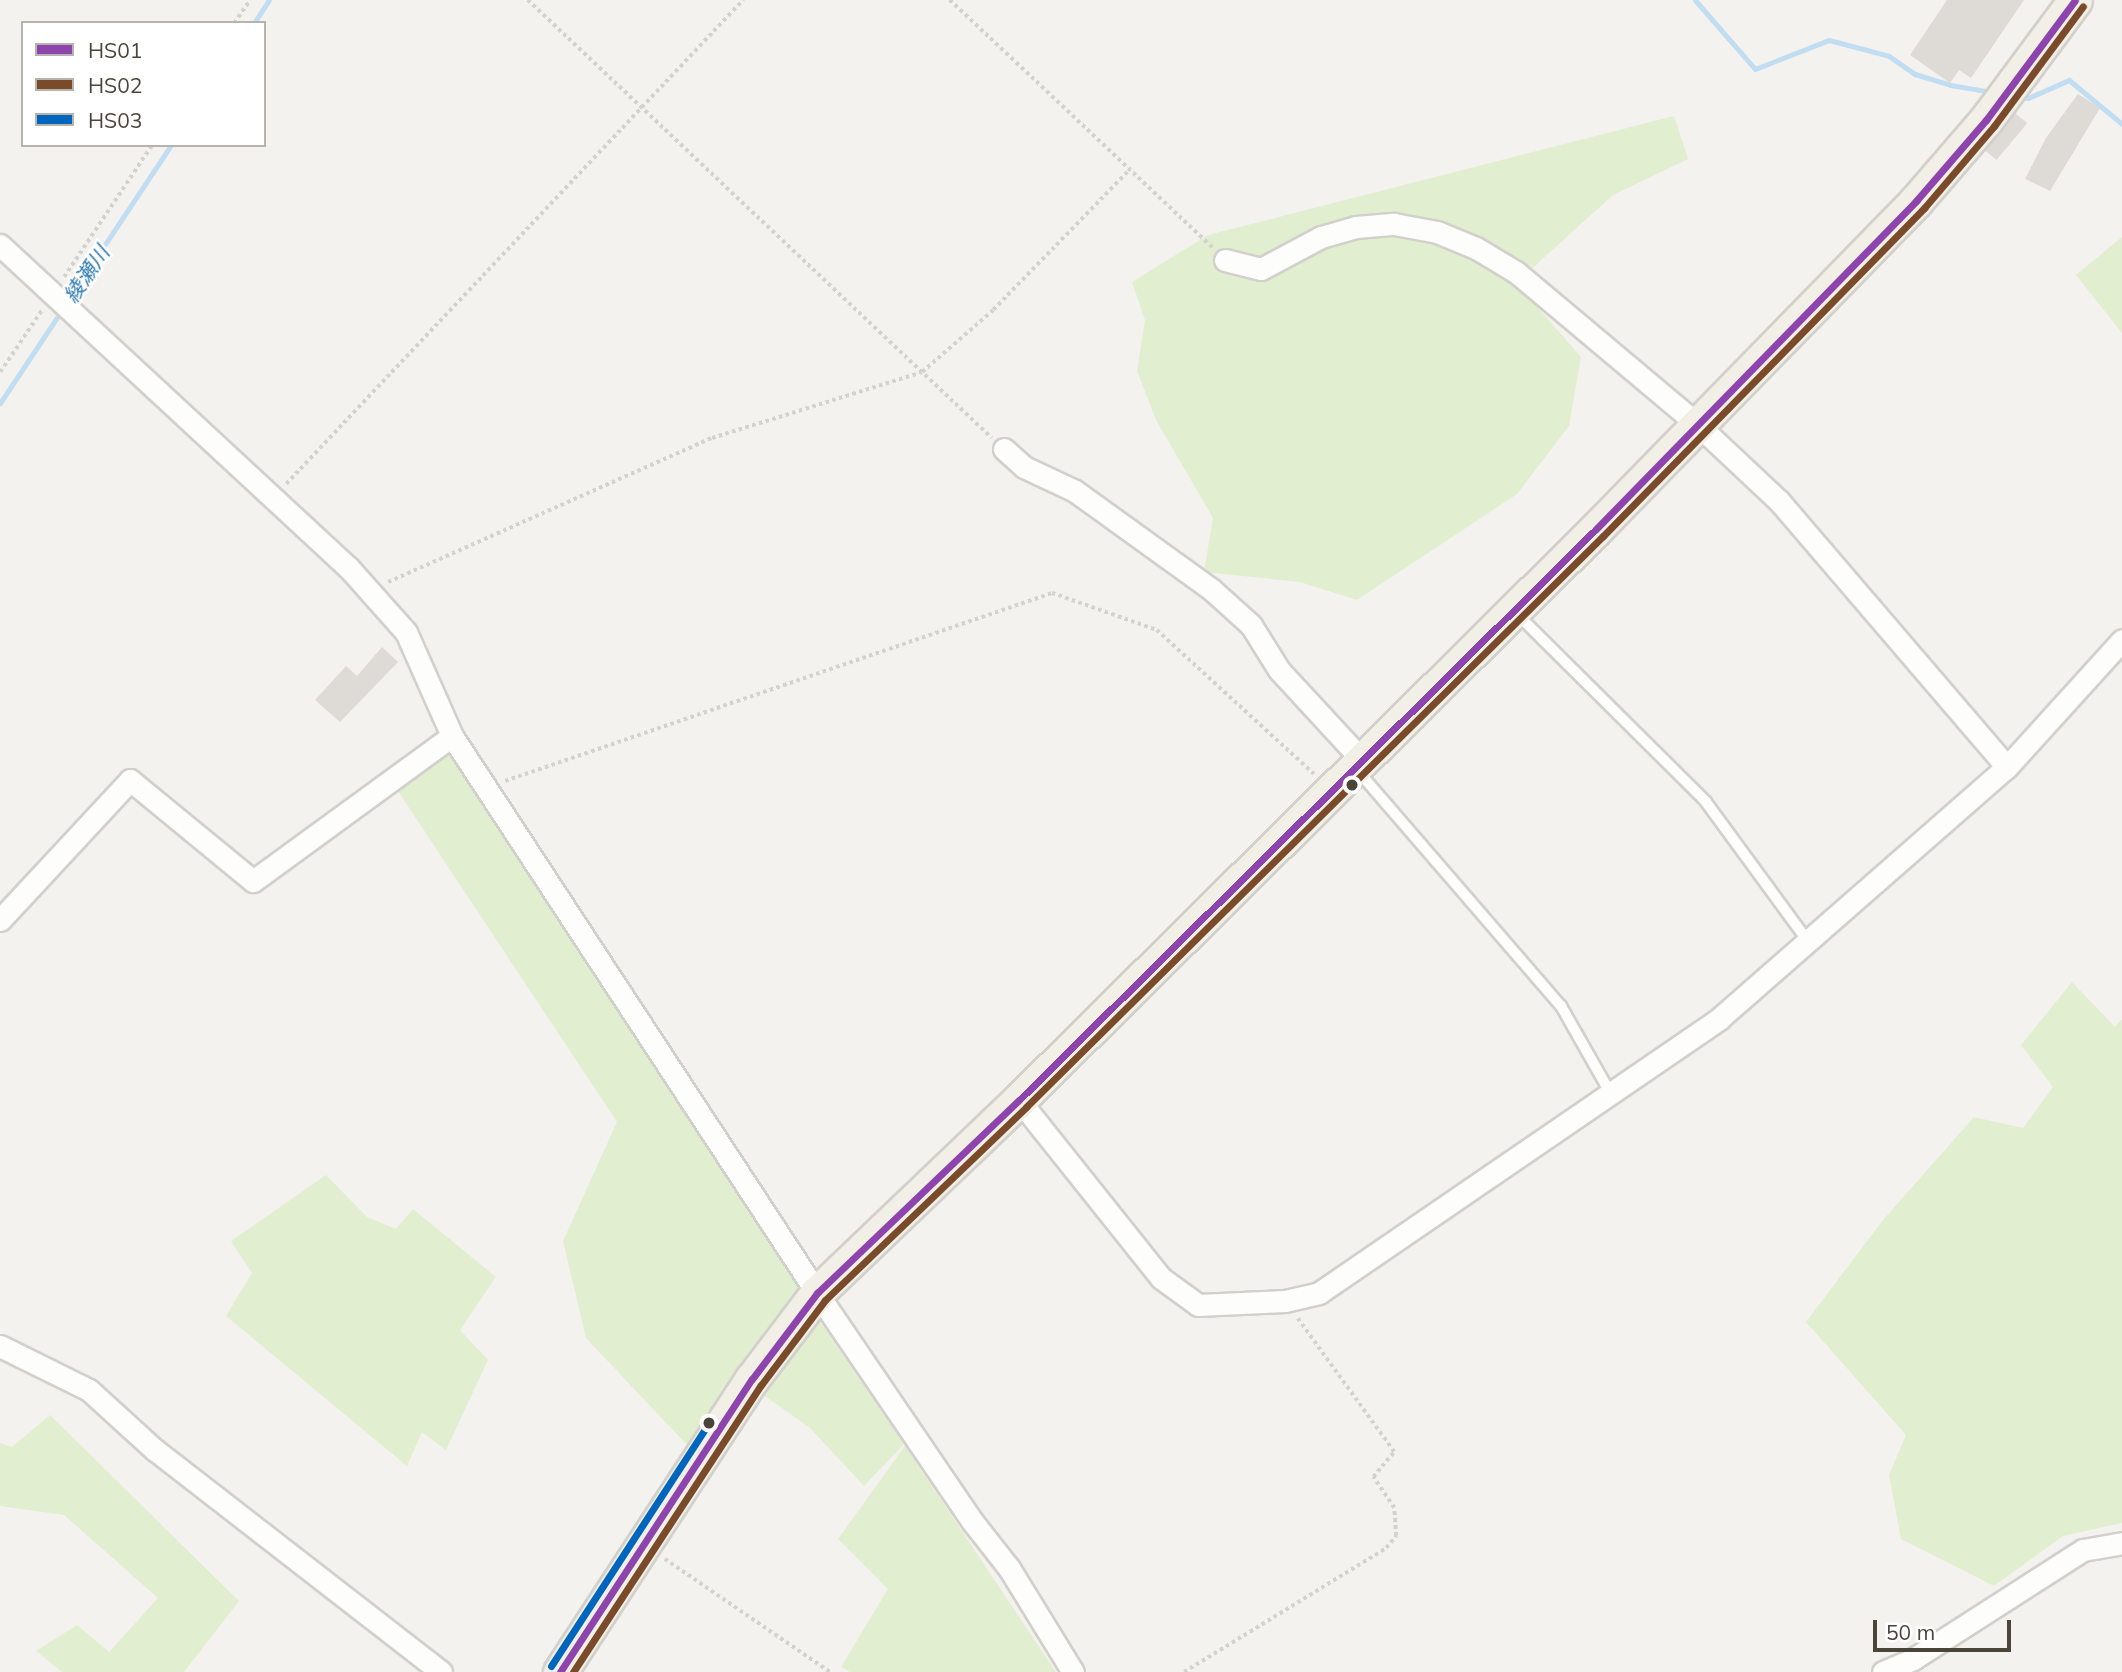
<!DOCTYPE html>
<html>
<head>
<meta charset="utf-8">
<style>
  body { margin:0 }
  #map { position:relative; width:2122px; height:1672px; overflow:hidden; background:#f4f2ee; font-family:Mulish,"Noto Sans JP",sans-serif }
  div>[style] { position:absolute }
  .green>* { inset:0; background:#e1eecf }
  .stream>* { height:5px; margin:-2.5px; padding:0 2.5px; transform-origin:2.5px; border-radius:2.5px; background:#c0ddf1 }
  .building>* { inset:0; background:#dedbd6; transform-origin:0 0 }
  .path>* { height:3.5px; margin-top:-1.75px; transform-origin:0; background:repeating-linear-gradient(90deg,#d3d2cc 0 3.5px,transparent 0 7px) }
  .roads { filter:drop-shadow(2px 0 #d2d0cb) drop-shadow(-2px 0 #d2d0cb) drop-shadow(0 2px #d2d0cb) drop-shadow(0 -2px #d2d0cb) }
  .lane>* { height:10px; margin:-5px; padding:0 5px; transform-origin:5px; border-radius:5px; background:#fdfdfc }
  .street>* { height:21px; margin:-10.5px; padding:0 10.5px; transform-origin:10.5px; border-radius:10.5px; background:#fdfdfc }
  .primary>* { height:33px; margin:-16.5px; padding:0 16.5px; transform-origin:16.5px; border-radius:16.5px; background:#f2efe6 }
  .bus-1>* { height:7px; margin:-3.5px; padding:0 3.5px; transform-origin:3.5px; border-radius:3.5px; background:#8e44ad }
  .bus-2>* { height:7px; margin:-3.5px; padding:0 3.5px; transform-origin:3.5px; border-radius:3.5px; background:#7a4b2a }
  .bus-3>* { height:7px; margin:-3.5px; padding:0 3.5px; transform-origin:3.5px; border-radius:3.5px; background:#0065bd }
  .dots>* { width:19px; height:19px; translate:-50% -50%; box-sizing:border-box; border:4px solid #fff; border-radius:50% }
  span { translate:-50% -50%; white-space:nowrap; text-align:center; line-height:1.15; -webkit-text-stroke:5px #fff; paint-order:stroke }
  .water-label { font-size:21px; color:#2e7ab2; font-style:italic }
  .legend { position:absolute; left:21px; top:21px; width:245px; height:126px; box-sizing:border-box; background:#fff; border:2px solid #b7b4b0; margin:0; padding:9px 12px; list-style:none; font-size:21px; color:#4b4439 }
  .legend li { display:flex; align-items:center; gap:14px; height:35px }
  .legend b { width:35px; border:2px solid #b7b4b0 }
  .scale { position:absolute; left:1873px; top:1620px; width:138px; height:32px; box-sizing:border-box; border:4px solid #4b4439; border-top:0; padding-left:9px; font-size:21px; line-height:24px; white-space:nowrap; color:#4b4439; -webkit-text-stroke:5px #fff; paint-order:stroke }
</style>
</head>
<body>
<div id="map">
  <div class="green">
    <i style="clip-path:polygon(1674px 116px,1688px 159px,1613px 195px,1516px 283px,1581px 357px,1569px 426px,1517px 494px,1357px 600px,1300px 582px,1204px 572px,1213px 518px,1156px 420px,1137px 371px,1145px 320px,1132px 282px,1208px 235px)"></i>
    <i style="clip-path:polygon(2122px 237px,2122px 333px,2076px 275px)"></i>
    <i style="clip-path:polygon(451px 749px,803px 1289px,687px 1445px,586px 1338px,563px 1241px,617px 1122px,394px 785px)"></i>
    <i style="clip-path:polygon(2072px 982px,2115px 1027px,2122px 1019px,2122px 1523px,2063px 1536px,1994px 1586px,1901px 1539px,1889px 1475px,1906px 1435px,1806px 1322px,1883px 1220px,1974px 1117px,2023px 1128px,2053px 1087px,2021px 1045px)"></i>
    <i style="clip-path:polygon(326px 1175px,367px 1217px,396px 1229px,413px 1209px,496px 1277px,460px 1330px,488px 1360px,446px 1450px,422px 1432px,407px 1466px,226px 1316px,252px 1273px,231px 1241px)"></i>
    <i style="clip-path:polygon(816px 1316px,904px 1444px,864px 1486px,809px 1427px,759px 1392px)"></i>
    <i style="clip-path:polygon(50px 1415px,239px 1601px,184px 1672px,62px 1672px,36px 1651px,77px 1625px,109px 1652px,158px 1598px,64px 1515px,0 1506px,0 1443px,12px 1447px)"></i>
    <i style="clip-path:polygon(905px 1446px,1056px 1672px,850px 1672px,841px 1667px,888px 1589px,838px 1539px)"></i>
  </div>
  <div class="stream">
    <i style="left:1695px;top:0;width:91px;rotate:49deg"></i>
    <i style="left:1755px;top:69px;width:79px;rotate:-21.4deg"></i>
    <i style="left:1829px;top:40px;width:62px;rotate:14.9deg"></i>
    <i style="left:1889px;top:56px;width:32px;rotate:35deg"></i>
    <i style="left:1915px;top:74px;width:37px;rotate:17deg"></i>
    <i style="left:1950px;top:85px;width:43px;rotate:9.5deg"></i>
    <i style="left:254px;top:23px;width:27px;rotate:-57deg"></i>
    <i style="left:2019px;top:97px;width:9px;rotate:6deg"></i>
    <i style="left:2028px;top:98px;width:45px;rotate:-23.7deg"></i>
    <i style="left:2069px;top:80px;width:69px;rotate:39.7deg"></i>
    <i style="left:68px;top:300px;width:186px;rotate:-56.4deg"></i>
    <i style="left:0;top:403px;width:114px;rotate:-56.4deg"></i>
  </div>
  <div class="building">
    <i style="clip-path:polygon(1947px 0,2024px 0,1971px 78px,1959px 70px,1950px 83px,1910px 55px)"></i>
    <i style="clip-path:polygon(2078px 94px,2100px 108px,2050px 191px,2025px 179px,2046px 138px)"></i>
    <i style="left:2015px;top:113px;width:16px;height:48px;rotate:40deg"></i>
    <i style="clip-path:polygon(382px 647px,398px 662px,340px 722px,315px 700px,346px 666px,357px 676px)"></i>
  </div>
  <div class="path">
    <i style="left:528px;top:0;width:638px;rotate:43.35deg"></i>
    <i style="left:950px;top:0;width:361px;rotate:43.3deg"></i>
    <i style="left:234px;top:23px;width:28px;rotate:-55deg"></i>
    <i style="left:64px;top:277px;width:159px;rotate:-56.3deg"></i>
    <i style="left:0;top:372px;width:75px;rotate:-55.9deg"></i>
    <i style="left:286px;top:484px;width:666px;rotate:-46.64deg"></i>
    <i style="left:388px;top:582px;width:355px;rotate:-24deg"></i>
    <i style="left:712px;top:438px;width:220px;rotate:-17.4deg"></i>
    <i style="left:922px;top:372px;width:94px;rotate:-41.1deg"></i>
    <i style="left:993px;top:310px;width:195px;rotate:-45.8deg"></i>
    <i style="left:505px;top:781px;width:578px;rotate:-18.97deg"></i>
    <i style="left:1052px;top:593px;width:111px;rotate:19.4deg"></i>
    <i style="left:1157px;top:630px;width:213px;rotate:42.5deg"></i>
    <i style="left:665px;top:1559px;width:200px;rotate:34.4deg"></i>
    <i style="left:1184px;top:1672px;width:237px;rotate:-31.5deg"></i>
    <i style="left:1386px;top:1548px;width:16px;rotate:-50deg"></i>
    <i style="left:1396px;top:1536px;width:28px;rotate:-94deg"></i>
    <i style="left:1394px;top:1508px;width:37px;rotate:-124deg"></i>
    <i style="left:1373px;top:1477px;width:33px;rotate:-50deg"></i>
    <i style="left:1394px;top:1452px;width:165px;rotate:-125.9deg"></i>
  </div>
  <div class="roads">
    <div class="lane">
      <i style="left:1515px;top:612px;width:269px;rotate:44.8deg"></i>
      <i style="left:1706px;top:802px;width:171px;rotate:53.8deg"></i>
      <i style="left:1358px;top:771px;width:311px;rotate:49.2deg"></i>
      <i style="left:1561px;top:1006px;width:101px;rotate:60.4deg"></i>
    </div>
    <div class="street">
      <i style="left:0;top:245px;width:474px;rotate:42.8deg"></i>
      <i style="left:348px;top:567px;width:87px;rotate:48.3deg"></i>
      <i style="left:406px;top:632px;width:114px;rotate:66.1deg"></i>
      <i style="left:452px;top:736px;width:666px;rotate:56.76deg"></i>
      <i style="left:817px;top:1293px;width:276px;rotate:55.8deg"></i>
      <i style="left:972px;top:1521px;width:60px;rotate:51.8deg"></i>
      <i style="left:1009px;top:1568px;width:122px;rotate:58.4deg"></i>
      <i style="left:1225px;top:260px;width:37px;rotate:14deg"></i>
      <i style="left:1261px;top:269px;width:68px;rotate:-28.1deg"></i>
      <i style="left:1321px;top:237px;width:36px;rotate:-16deg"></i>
      <i style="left:1356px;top:227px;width:38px;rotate:-5deg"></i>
      <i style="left:1394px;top:224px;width:44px;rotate:10.5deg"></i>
      <i style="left:1437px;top:232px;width:42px;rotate:22.3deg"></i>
      <i style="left:1476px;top:248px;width:47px;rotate:31deg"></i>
      <i style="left:1516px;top:272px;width:236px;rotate:40deg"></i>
      <i style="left:1697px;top:424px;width:112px;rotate:43.2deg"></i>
      <i style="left:1779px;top:501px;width:350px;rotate:49.4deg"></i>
      <i style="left:1004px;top:449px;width:27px;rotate:42deg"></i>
      <i style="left:1024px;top:467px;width:56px;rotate:25.2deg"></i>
      <i style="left:1075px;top:491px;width:168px;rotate:35.8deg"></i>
      <i style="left:1211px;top:589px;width:54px;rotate:42deg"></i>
      <i style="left:1251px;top:625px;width:53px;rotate:58.1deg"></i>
      <i style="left:1279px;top:670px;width:121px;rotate:47.3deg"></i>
      <i style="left:0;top:920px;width:191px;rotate:-47.1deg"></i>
      <i style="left:130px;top:780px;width:159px;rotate:39.4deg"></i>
      <i style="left:253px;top:881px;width:246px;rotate:-36.1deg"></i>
      <i style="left:1019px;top:1100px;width:228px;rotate:51.4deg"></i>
      <i style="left:1161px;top:1278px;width:46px;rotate:36.1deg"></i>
      <i style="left:1198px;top:1305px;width:87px;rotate:-2.6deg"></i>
      <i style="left:1285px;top:1301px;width:35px;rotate:-13deg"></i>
      <i style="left:1319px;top:1293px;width:486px;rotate:-34.4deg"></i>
      <i style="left:1720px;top:1018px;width:381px;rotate:-41.2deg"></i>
      <i style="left:2007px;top:767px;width:171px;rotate:-47.8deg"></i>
      <i style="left:0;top:1346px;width:99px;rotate:26.3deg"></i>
      <i style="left:89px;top:1390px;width:89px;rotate:42.3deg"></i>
      <i style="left:155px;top:1450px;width:362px;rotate:37.8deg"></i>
      <i style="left:1883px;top:1672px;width:33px;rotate:-23deg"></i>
      <i style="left:1913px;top:1659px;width:202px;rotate:-32.7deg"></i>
      <i style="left:2083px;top:1550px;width:40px;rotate:-10deg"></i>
    </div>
    <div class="primary">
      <i style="left:560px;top:1672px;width:350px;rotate:-56.8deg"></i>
      <i style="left:752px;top:1379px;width:108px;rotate:-52.9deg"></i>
      <i style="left:817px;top:1293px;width:279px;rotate:-43.7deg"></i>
      <i style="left:1019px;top:1100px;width:812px;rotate:-44.7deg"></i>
      <i style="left:1596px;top:529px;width:458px;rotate:-45.7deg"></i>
      <i style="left:1916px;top:201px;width:107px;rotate:-49.2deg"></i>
      <i style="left:1986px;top:120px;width:149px;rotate:-53.4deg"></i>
    </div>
  </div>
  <div class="bus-1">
    <i style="left:560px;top:1672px;width:350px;rotate:-56.8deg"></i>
    <i style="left:752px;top:1379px;width:108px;rotate:-52.9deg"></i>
    <i style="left:817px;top:1293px;width:279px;rotate:-43.7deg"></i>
    <i style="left:1019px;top:1100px;width:812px;rotate:-44.7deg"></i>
    <i style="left:1596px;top:529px;width:458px;rotate:-45.7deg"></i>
    <i style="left:1916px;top:201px;width:107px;rotate:-49.2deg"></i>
    <i style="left:1986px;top:120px;width:149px;rotate:-53.4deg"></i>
  </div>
  <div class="bus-2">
    <i style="left:573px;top:1672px;width:343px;rotate:-56.8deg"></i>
    <i style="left:761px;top:1385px;width:106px;rotate:-53deg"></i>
    <i style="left:825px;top:1300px;width:279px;rotate:-43.8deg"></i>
    <i style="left:1026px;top:1107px;width:812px;rotate:-44.7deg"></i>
    <i style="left:1603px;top:536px;width:459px;rotate:-45.6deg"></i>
    <i style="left:1924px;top:208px;width:108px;rotate:-49.5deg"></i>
    <i style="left:1994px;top:126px;width:149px;rotate:-53.4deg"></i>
  </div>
  <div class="bus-3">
    <i style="left:551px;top:1666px;width:290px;rotate:-57deg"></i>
  </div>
  <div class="dots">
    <i style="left:1352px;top:785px;background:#4b4439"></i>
    <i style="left:709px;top:1423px;background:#4b4439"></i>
  </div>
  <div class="water-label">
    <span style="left:86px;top:274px;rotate:-56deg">綾瀬川</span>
  </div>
  <ul class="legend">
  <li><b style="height:9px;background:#8e44ad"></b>HS01</li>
  <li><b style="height:9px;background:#7a4b2a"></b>HS02</li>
  <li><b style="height:9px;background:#0065bd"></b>HS03</li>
  </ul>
  <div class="scale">50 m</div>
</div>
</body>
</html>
